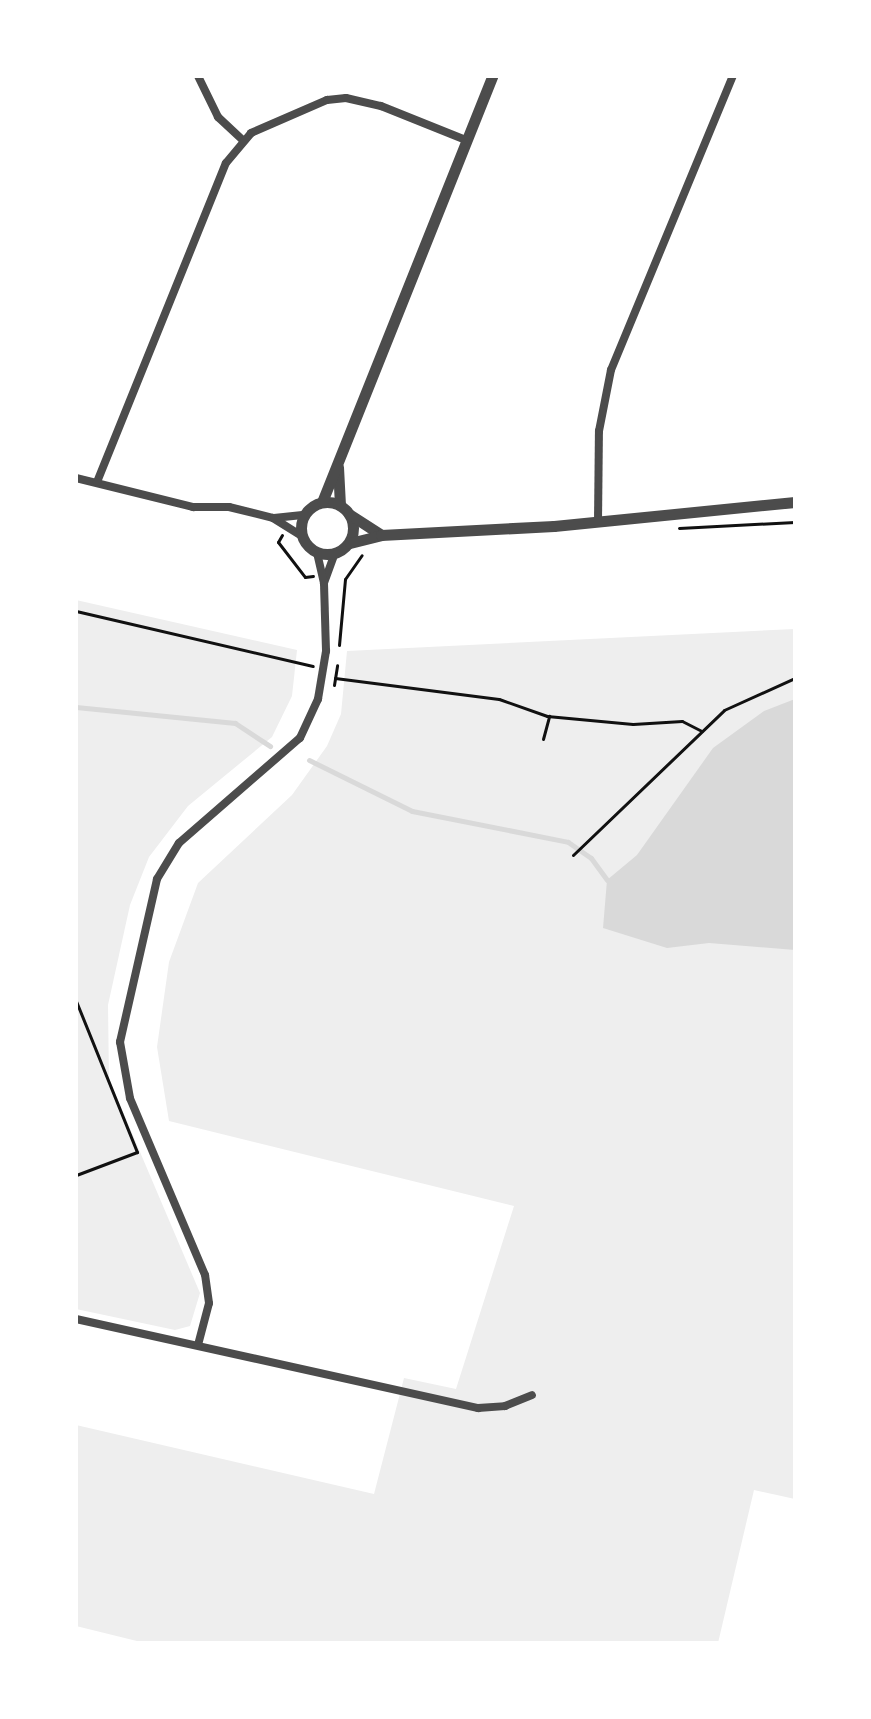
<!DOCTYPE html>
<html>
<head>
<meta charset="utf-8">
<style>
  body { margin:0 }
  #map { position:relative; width:871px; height:1719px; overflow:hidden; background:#fff; font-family:Roboto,sans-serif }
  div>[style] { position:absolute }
  .green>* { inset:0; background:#eee }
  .water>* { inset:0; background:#d9d9d9 }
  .stream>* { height:5px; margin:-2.5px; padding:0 2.5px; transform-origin:2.5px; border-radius:2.5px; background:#d9d9d9 }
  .path>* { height:3px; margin:-1.5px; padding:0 1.5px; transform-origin:1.5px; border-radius:1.5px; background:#111 }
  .minor>* { height:8px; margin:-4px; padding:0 4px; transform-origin:4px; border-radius:4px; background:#4c4c4c }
  .tertiary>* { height:11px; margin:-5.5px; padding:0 5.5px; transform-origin:5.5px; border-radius:5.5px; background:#4c4c4c }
  .tertiary>.ring { margin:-5.5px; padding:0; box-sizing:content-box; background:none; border:11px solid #4c4c4c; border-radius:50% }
  span { translate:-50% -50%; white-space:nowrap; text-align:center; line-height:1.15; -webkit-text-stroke:8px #fff; paint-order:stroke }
  .frame { position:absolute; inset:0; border:78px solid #fff; pointer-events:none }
</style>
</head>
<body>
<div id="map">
  <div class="green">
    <i style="clip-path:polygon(76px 600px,297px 650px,292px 696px,272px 737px,188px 806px,149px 857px,130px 905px,108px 1005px,109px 1079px,200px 1293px,190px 1326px,175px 1330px,76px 1309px)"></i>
    <i style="clip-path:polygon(795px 629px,795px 1499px,754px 1490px,718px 1643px,145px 1643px,76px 1626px,76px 1425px,374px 1494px,404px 1378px,456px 1389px,514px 1206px,169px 1121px,157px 1047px,169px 962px,198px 883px,292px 795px,327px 746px,341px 714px,347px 651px)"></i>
  </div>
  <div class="water">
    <i style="clip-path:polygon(795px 699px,795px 950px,709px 943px,667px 948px,603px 928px,607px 880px,637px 855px,713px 748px,764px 711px)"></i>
  </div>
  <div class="stream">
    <i style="left:76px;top:707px;width:160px;rotate:5.7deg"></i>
    <i style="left:235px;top:723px;width:42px;rotate:33.3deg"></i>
    <i style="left:309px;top:760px;width:115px;rotate:26.3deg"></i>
    <i style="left:412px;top:811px;width:159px;rotate:11.2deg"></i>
    <i style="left:568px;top:842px;width:28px;rotate:35deg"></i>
    <i style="left:591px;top:858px;width:27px;rotate:54deg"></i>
  </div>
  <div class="path">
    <i style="left:679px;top:528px;width:116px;rotate:-3deg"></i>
    <i style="left:282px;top:535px;width:8px;rotate:120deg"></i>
    <i style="left:278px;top:542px;width:44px;rotate:52.4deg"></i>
    <i style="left:305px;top:577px;width:8px;rotate:-7deg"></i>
    <i style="left:76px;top:611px;width:243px;rotate:13.1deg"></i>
    <i style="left:339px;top:645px;width:66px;rotate:-84.8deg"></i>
    <i style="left:345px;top:579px;width:29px;rotate:-55deg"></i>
    <i style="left:335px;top:678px;width:165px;rotate:7.3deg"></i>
    <i style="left:499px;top:699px;width:51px;rotate:19.5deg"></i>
    <i style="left:547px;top:716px;width:86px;rotate:5.3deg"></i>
    <i style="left:633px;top:724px;width:49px;rotate:-3.5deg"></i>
    <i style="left:682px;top:721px;width:22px;rotate:27deg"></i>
    <i style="left:334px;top:685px;width:20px;rotate:-81deg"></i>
    <i style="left:543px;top:739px;width:24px;rotate:-75deg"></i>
    <i style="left:573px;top:855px;width:209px;rotate:-43.8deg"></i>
    <i style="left:724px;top:710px;width:78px;rotate:-24.3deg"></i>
    <i style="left:76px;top:1001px;width:163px;rotate:68deg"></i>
    <i style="left:137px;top:1152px;width:65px;rotate:159.3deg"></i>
  </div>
  <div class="minor">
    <i style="left:198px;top:76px;width:46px;rotate:64deg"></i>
    <i style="left:218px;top:117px;width:35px;rotate:43deg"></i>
    <i style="left:76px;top:478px;width:121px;rotate:13.9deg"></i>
    <i style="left:193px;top:507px;width:36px"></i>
    <i style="left:229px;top:507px;width:45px;rotate:14deg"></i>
    <i style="left:273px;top:518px;width:36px;rotate:32deg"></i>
    <i style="left:97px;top:482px;width:344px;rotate:-68deg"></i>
    <i style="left:226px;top:163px;width:39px;rotate:-50deg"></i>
    <i style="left:251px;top:133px;width:83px;rotate:-23.5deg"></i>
    <i style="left:327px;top:100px;width:19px;rotate:-6deg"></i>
    <i style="left:346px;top:98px;width:36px;rotate:13deg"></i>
    <i style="left:381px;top:106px;width:92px;rotate:21.8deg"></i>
    <i style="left:274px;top:518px;width:31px;rotate:-6deg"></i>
    <i style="left:598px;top:521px;width:90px;rotate:-89.4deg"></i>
    <i style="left:599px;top:431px;width:62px;rotate:-78.9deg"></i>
    <i style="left:611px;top:370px;width:318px;rotate:-67.5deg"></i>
    <i style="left:324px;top:583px;width:32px;rotate:-70deg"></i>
    <i style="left:76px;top:1319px;width:412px;rotate:12.5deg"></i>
    <i style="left:478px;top:1408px;width:27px;rotate:-4deg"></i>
    <i style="left:505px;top:1406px;width:29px;rotate:-22deg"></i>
    <i style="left:198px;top:1345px;width:43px;rotate:-75.3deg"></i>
    <i style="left:209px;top:1303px;width:28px;rotate:-98deg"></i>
    <i style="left:205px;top:1275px;width:192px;rotate:-113deg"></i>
    <i style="left:130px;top:1098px;width:57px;rotate:-100.1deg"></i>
    <i style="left:120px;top:1042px;width:167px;rotate:-77.2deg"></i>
    <i style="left:157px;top:879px;width:42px;rotate:-58.6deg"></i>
    <i style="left:179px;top:843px;width:160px;rotate:-41deg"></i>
    <i style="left:300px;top:738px;width:43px;rotate:-65.2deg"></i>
    <i style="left:318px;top:699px;width:49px;rotate:-80.5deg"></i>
    <i style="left:326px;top:651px;width:68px;rotate:-91.7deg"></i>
    <i style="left:324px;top:583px;width:31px;rotate:-103deg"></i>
  </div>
  <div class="tertiary">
    <i style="left:338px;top:467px;width:38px;rotate:87deg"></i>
    <i class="ring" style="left:301px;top:502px;width:41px;height:41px"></i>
    <i style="left:322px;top:502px;width:459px;rotate:-68.2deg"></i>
    <i style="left:349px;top:514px;width:38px;rotate:33deg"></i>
    <i style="left:350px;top:543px;width:32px;rotate:-14deg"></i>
    <i style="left:381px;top:535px;width:173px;rotate:-3deg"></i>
    <i style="left:554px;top:526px;width:242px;rotate:-5.7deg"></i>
  </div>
  <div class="frame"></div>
</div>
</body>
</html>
